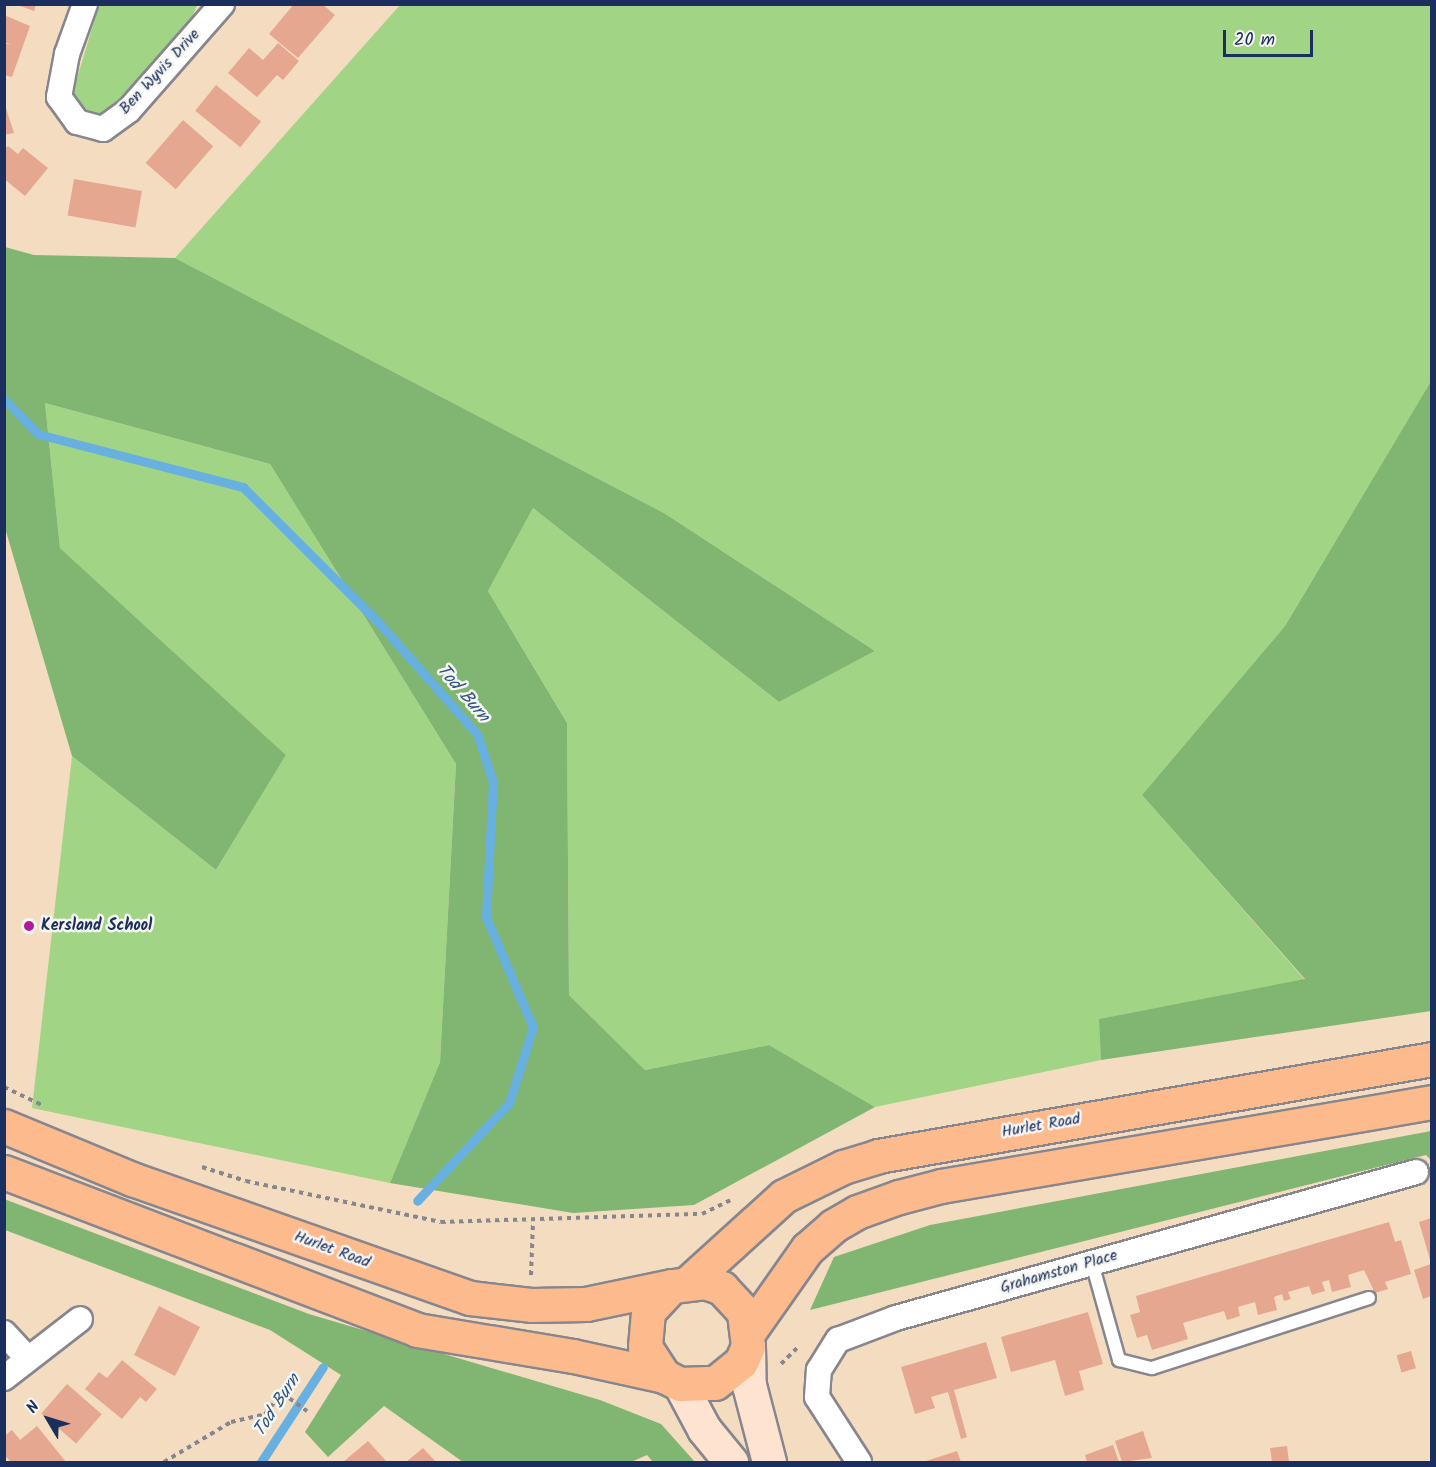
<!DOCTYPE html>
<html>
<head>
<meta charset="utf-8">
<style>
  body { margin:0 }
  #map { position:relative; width:1436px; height:1467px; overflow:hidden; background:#f3dcc0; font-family:Kalam,sans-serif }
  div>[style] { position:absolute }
  .green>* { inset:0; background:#a1d585 }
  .forest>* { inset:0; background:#80b672 }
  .stream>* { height:9px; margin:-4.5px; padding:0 4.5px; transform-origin:4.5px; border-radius:4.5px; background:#67b0df }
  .building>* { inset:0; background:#e6a791; transform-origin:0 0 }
  .path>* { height:4px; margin-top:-2px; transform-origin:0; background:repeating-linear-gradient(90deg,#87868f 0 4.5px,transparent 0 9px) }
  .roads { filter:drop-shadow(2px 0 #87868f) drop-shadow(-2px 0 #87868f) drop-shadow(0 2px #87868f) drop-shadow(0 -2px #87868f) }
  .lane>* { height:12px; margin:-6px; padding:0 6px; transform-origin:6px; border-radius:6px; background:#fff }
  .street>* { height:24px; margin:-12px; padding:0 12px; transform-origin:12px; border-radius:12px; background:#fff }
  .secondary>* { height:33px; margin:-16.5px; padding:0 16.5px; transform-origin:16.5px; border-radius:16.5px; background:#fee3d1 }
  .primary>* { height:33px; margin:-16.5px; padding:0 16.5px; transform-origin:16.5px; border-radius:16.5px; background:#fcba8d }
  .dots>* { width:16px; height:16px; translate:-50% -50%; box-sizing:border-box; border:3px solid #f6f6f2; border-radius:50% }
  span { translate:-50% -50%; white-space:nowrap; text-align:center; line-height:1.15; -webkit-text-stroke:5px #f6f6f2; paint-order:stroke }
  .street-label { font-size:16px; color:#1b2f5e }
  .poi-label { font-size:16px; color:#1b2f5e; font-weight:700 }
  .left { translate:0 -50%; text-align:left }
  .water-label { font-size:18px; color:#325685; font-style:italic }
  .frame { position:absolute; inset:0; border:6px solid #1b2f5e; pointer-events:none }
  .north { position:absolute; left:18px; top:1389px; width:60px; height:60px; -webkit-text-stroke:4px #f6f6f2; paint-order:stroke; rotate:308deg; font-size:16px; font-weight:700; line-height:24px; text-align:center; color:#1b2f5e }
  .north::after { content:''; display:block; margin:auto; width:21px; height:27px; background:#1b2f5e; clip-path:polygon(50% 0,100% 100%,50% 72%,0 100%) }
  .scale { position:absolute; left:1223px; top:30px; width:90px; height:27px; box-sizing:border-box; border:3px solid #1b2f5e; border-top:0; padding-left:8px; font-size:18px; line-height:21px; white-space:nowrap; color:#1b2f5e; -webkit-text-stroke:4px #f6f6f2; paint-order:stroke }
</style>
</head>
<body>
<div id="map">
  <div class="green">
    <i style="clip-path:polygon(99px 5px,197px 5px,191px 21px,118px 104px,97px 115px,75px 103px,73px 92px)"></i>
    <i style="clip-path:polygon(400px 5px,1431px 5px,1431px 381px,1285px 626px,1142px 795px,1305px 980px,1100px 1019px,1101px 1060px,875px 1107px,769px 1045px,645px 1070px,569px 995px,567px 723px,488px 591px,533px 508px,779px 702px,875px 651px,664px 513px,175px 258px)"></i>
    <i style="clip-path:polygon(45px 403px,270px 464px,456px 764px,440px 1062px,390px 1183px,32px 1108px,72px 756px,216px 870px,286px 755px,60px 548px)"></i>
  </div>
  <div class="forest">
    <i style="clip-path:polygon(5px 247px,34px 255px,175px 258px,664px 513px,875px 651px,779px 702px,533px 508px,488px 591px,567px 723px,569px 995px,645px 1070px,769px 1045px,875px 1107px,694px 1205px,573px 1213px,390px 1183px,440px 1062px,456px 764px,270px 464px,45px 403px,60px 548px,286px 755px,216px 870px,72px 756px,5px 528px)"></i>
    <i style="clip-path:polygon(1431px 381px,1431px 1011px,1101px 1060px,1099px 1019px,1305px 979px,1142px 795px,1285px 626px)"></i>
    <i style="clip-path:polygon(1431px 1131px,1431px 1160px,1426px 1155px,810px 1310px,834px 1257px,930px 1225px)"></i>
    <i style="clip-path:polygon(4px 1199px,309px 1314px,600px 1400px,661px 1424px,695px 1462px,653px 1462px,647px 1455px,631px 1462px,463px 1462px,384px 1406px,328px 1457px,305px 1432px,341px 1375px,270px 1330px,5px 1230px)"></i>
  </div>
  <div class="stream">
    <i style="left:4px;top:399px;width:49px;rotate:45.8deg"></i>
    <i style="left:38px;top:434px;width:212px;rotate:14.5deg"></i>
    <i style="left:243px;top:487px;width:194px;rotate:45deg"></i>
    <i style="left:380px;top:624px;width:147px;rotate:48.6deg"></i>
    <i style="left:477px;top:734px;width:51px;rotate:71.6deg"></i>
    <i style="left:493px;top:782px;width:135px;rotate:93deg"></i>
    <i style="left:486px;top:917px;width:120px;rotate:66.9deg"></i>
    <i style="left:533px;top:1027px;width:80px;rotate:107.5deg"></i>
    <i style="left:509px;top:1103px;width:134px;rotate:133.2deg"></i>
    <i style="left:261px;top:1462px;width:113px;rotate:-56.9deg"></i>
  </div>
  <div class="building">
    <i style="clip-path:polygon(15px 4px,36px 4px,34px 11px)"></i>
    <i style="clip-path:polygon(294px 4px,322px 4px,335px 15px,298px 58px,269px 34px)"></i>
    <i style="clip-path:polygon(4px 15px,30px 26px,12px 77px,4px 75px,4px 43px,12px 45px,4px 42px)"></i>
    <i style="clip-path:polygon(278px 43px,299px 61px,283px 80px,277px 75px,257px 97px,228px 73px,249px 48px,263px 60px)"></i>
    <i style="left:216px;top:85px;width:58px;height:33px;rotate:39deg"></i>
    <i style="clip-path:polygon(4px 102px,14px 133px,4px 135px)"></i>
    <i style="left:183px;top:120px;width:40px;height:57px;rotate:41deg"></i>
    <i style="clip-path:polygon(8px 146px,18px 154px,23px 148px,48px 168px,25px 196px,4px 179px,4px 150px)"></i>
    <i style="left:74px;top:179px;width:69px;height:37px;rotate:10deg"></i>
    <i style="clip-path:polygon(1431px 1218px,1431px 1263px,1419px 1222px)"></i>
    <i style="clip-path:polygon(1389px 1222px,1395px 1242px,1401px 1240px,1411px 1274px,1385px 1282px,1388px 1289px,1375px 1293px,1364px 1270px,1348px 1275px,1351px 1287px,1332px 1292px,1329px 1280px,1322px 1282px,1325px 1291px,1318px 1293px,1312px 1295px,1309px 1286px,1288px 1292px,1291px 1299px,1284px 1301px,1282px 1294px,1274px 1297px,1277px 1310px,1258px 1315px,1255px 1302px,1238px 1307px,1240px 1316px,1234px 1318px,1227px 1320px,1224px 1311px,1183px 1323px,1188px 1339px,1152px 1350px,1147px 1335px,1137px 1338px,1130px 1315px,1140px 1312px,1136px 1296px)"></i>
    <i style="clip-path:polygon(1431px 1264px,1431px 1296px,1423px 1299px,1414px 1270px)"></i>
    <i style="left:159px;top:1306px;width:46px;height:55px;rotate:27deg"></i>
    <i style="clip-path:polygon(1088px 1312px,1103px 1364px,1079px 1371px,1084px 1390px,1065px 1396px,1055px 1360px,1011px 1372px,1001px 1337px)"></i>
    <i style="clip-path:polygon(986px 1342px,997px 1378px,954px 1390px,967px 1437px,961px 1439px,948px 1392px,931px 1397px,935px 1408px,915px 1414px,901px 1367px)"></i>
    <i style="left:1411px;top:1351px;width:18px;height:15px;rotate:74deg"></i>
    <i style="clip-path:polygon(122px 1360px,157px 1389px,146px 1402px,140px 1397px,122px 1419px,85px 1389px,99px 1372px,107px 1378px)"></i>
    <i style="left:67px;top:1384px;width:46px;height:39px;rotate:41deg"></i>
    <i style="clip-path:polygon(37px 1426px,66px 1462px,11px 1462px,4px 1455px,4px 1436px,12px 1430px,20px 1440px)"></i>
    <i style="clip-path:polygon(1143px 1431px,1152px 1458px,1122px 1462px,1115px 1441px)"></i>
    <i style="clip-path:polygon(368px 1441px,387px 1462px,343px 1462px)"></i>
    <i style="clip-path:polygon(1113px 1445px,1119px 1462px,1087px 1462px,1085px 1455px)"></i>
    <i style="clip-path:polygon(1287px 1446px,1289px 1462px,1272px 1462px,1270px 1448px)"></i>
    <i style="clip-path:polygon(423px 1448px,436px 1462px,406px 1462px)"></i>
    <i style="clip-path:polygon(957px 1451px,961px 1462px,923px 1462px)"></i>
  </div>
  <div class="path">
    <i style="left:4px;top:1087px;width:42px;rotate:25.3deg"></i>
    <i style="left:202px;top:1167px;width:46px;rotate:17.7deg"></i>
    <i style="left:246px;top:1181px;width:199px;rotate:11.9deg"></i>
    <i style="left:441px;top:1222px;width:261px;rotate:-1.8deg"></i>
    <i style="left:702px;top:1214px;width:32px;rotate:-26deg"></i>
    <i style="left:531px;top:1275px;width:53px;rotate:-87.8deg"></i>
    <i style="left:781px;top:1364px;width:25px;rotate:-45deg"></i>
    <i style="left:164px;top:1462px;width:78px;rotate:-30.8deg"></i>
    <i style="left:231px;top:1422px;width:35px;rotate:-13deg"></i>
    <i style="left:265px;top:1414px;width:27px;rotate:-51deg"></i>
    <i style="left:282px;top:1393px;width:31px;rotate:36deg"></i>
  </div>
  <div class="roads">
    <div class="lane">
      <i style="left:1092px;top:1263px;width:101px;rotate:74.4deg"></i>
      <i style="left:1119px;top:1360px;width:34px;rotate:14deg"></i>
      <i style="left:1152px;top:1368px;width:228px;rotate:-17.9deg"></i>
    </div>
    <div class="street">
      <i style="left:85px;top:4px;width:53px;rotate:109.8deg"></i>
      <i style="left:67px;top:54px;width:44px;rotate:100.5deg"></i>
      <i style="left:59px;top:97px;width:31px;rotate:54deg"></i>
      <i style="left:77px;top:122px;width:27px;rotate:15deg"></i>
      <i style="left:103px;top:129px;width:32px;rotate:-36deg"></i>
      <i style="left:129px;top:110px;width:141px;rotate:-48.7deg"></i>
      <i style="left:4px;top:1333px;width:35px;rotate:47deg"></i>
      <i style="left:4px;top:1378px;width:96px;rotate:-37.8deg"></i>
      <i style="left:859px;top:1462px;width:77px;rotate:-122.9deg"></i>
      <i style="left:817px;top:1397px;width:27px;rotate:-86deg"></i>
      <i style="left:819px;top:1370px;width:36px;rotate:-58deg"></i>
      <i style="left:838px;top:1340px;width:62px;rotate:-20.8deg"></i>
      <i style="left:896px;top:1318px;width:540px;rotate:-15.68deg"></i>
    </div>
    <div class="secondary">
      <i style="left:748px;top:1346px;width:39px;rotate:89deg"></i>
      <i style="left:749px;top:1385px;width:80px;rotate:75.4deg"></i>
      <i style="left:680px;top:1384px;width:51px;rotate:61.9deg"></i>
      <i style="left:704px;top:1429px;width:43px;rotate:50.7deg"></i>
    </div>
    <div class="primary">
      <i style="left:4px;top:1126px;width:139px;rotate:22.5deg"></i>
      <i style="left:132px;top:1179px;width:358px;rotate:19.4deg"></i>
      <i style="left:470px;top:1298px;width:61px;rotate:6.5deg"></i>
      <i style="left:531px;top:1305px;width:55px;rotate:-1deg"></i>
      <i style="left:586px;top:1304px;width:88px;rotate:-11.8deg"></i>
      <i style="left:4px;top:1172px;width:442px;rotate:20.9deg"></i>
      <i style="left:417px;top:1330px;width:158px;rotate:9.5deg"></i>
      <i style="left:573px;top:1356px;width:93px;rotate:12.4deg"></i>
      <i style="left:664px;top:1376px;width:18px;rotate:27deg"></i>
      <i style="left:680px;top:1384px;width:35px;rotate:-2deg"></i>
      <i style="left:715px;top:1383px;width:33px;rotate:-39deg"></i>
      <i style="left:741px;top:1362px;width:17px;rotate:-66deg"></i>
      <i style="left:748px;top:1346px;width:34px;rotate:-97deg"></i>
      <i style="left:744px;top:1312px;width:33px;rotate:-133deg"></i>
      <i style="left:722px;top:1288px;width:18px;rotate:-161deg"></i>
      <i style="left:705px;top:1282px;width:33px;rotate:173deg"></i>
      <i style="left:672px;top:1286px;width:35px;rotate:133deg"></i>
      <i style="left:648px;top:1312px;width:35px;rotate:95deg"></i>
      <i style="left:645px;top:1347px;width:35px;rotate:57deg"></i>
      <i style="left:689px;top:1282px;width:128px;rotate:-42.2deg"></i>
      <i style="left:784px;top:1196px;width:66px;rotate:-26.2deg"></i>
      <i style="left:843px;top:1167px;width:37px;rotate:-17deg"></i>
      <i style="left:878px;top:1156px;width:562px;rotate:-9.93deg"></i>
      <i style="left:748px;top:1333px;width:103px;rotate:-54.9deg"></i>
      <i style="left:807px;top:1249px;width:35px;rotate:-41deg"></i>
      <i style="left:833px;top:1226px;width:28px;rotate:-30deg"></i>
      <i style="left:857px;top:1212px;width:45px;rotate:-19.7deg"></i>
      <i style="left:899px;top:1197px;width:43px;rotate:-14.7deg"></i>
      <i style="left:941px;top:1186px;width:498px;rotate:-9.7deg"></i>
    </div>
  </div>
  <div class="dots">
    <i style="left:29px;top:926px;background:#b5179e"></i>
  </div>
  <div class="street-label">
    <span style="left:160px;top:72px;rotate:-47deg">Ben Wyvis Drive</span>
    <span style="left:1041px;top:1126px;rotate:-10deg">Hurlet Road</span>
    <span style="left:332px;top:1250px;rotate:20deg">Hurlet Road</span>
    <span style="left:1059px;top:1272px;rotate:-16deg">Grahamston Place</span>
  </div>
  <div class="poi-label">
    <span class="left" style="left:41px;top:926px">Kersland School</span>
  </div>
  <div class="water-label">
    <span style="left:462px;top:694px;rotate:49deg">Tod Burn</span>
    <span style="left:278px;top:1406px;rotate:-57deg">Tod Burn</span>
  </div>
  <div class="frame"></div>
  <div class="north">N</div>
  <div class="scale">20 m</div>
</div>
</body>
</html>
